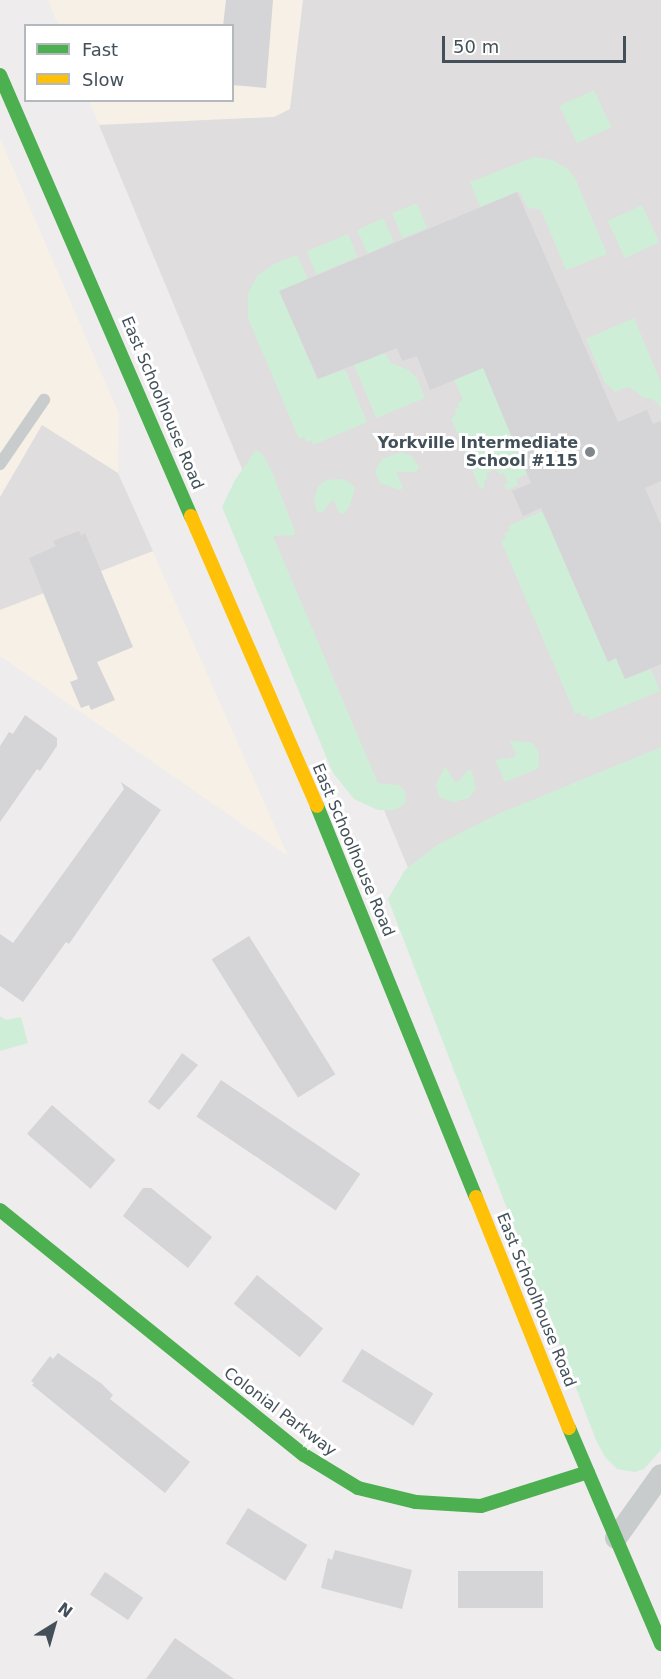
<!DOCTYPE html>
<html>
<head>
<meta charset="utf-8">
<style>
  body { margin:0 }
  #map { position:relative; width:661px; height:1679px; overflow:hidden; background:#eeecec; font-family:"DejaVu Sans",sans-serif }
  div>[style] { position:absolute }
  .commercial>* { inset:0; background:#f6f0e6 }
  .education>* { inset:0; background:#dfddde }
  .green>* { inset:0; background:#cfeed8; transform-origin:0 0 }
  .building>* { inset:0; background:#d5d4d7; transform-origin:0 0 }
  .lane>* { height:12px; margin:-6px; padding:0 6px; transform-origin:6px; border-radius:6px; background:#c8cccd }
  .street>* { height:22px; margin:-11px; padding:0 11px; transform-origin:11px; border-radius:11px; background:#c8cccd }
  .fast>* { height:14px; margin:-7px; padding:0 7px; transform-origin:7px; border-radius:7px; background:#4caf50 }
  .slow>* { height:14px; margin:-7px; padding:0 7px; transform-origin:7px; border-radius:7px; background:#ffc107 }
  .dots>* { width:16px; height:16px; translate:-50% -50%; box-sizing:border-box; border:3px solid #fff; border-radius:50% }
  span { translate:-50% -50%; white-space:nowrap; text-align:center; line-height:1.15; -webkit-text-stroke:6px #fff; paint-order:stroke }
  .street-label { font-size:16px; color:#435059 }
  .poi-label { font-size:16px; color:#435059; font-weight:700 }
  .right { translate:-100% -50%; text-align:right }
  .legend { position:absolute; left:24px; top:24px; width:210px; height:78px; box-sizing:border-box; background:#fff; border:2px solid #b4b9bd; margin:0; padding:8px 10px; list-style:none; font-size:18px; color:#435059 }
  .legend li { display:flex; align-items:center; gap:12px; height:30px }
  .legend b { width:30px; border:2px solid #b4b9bd }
  .north { position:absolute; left:24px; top:1595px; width:60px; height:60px; -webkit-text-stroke:4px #fff; paint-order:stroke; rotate:37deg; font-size:16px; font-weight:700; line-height:24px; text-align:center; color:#435059 }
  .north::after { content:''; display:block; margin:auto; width:21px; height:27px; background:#435059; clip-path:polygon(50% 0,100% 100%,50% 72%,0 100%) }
  .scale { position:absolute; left:442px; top:36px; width:184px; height:27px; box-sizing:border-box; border:3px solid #435059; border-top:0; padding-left:8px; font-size:18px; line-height:21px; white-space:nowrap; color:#435059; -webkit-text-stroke:4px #fff; paint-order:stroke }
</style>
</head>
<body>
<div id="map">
  <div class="commercial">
    <i style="clip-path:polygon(48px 0,303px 0,290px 109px,274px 117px,99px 125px,89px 101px,232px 100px,232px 26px,58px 25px)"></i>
    <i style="clip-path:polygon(0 138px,119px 414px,118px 473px,288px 856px,0 656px)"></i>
  </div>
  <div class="education">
    <i style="clip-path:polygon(303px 0,661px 0,661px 1413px,634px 1411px,99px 125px,274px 117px,290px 109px)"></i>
    <i style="clip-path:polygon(42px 425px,118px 473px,153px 551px,0 610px,0 497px)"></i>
  </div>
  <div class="green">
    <i style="left:594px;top:90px;width:41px;height:38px;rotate:65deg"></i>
    <i style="clip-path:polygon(534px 157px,552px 160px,568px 169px,575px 178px,607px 254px,566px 270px,541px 210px,534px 208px,528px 209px,519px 191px,480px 207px,470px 182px)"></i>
    <i style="left:417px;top:203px;width:27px;height:27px;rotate:68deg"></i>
    <i style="left:642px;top:205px;width:41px;height:38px;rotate:65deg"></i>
    <i style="left:383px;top:218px;width:26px;height:29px;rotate:65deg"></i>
    <i style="left:348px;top:234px;width:25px;height:45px;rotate:67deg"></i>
    <i style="clip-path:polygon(297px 255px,308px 279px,280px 291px,317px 379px,345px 369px,367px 422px,313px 445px,311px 440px,307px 442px,304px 437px,299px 439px,248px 318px,248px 293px,257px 276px,274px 264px)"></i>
    <i style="clip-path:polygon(634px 318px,661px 383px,661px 407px,654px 400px,642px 397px,636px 391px,627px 387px,615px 392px,605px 383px,586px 339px)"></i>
    <i style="clip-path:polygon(385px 353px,391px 363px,407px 369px,417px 378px,425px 398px,376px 418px,354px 365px)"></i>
    <i style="clip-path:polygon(478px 355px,528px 474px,516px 479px,518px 485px,506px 490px,504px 485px,508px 483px,504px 473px,499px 474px,496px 469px,486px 473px,488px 479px,483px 481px,485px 487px,480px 489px,451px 418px,456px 415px,454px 410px,459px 408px,457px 403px,463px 400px,449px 367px)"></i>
    <i style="clip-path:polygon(256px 450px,263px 455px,273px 474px,295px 532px,294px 535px,273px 536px,378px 783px,399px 785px,406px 792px,405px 803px,395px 810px,378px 810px,354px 799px,333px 773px,222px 507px,235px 480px)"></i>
    <i style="clip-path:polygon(401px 452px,412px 456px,419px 467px,416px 472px,396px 472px,403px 487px,400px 490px,380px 483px,375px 472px,383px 458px)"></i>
    <i style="clip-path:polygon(340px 479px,348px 481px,355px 487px,350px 505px,344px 514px,340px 514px,333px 499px,322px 513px,317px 512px,314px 500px,318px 486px,326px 480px)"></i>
    <i style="clip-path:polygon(543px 511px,608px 662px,616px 658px,625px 679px,651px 669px,660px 691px,590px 720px,587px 715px,583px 717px,580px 712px,575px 714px,501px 541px,506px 538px,504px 533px,510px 531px,508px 526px)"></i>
    <i style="clip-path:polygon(512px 741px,533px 743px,539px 753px,539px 766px,535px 770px,505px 782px,495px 760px,515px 757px,516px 752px,510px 743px)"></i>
    <i style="clip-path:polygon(661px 747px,661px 1450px,644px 1469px,635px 1472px,617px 1469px,605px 1457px,596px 1440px,388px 899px,405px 870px,437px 845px,498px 814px)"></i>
    <i style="clip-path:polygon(445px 766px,455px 782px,458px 782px,468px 770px,472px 771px,476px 789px,469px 798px,453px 802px,439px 797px,436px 785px)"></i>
    <i style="clip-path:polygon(0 1016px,6px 1020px,21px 1017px,28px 1043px,0 1051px)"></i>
  </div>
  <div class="building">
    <i style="clip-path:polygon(226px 0,273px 0,266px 88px,232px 85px,232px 26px,223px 26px)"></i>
    <i style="clip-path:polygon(517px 192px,618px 422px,647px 410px,653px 424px,661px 421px,661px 481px,645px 488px,661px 525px,661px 664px,625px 679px,616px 658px,608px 662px,541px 508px,523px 516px,512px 491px,531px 483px,483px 368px,430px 390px,417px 356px,402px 361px,397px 348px,318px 379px,279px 291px)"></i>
    <i style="clip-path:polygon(79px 531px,81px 536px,85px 533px,133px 647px,97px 662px,115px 700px,91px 710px,89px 705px,81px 708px,70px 682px,78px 679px,29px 558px,56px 546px,53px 541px)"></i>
    <i style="clip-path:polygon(25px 715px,57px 738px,57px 746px,40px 771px,37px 769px,0 822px,0 746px,9px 732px,13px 734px)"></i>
    <i style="clip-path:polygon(121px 782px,161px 810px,69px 944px,66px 942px,23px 1002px,0 986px,0 934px,13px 943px,124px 789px)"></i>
    <i style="left:249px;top:936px;width:163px;height:44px;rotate:58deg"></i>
    <i style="clip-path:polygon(182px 1053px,198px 1065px,159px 1110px,148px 1102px)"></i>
    <i style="left:221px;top:1080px;width:168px;height:44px;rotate:34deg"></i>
    <i style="left:52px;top:1105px;width:84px;height:38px;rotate:41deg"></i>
    <i style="clip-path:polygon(143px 1188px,151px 1188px,212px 1237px,188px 1268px,123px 1216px)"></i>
    <i style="left:257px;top:1275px;width:85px;height:37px;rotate:39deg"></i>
    <i style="left:362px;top:1349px;width:84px;height:38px;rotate:32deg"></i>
    <i style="clip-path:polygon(58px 1353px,102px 1384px,113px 1395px,110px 1399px,190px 1462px,165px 1493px,32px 1385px,34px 1383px,31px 1381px,50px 1356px,53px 1359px)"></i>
    <i style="left:248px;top:1508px;width:70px;height:42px;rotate:32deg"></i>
    <i style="clip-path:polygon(335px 1550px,412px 1570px,402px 1609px,321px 1588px,328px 1558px,332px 1560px)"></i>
    <i style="left:543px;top:1571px;width:37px;height:85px;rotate:90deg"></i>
    <i style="left:105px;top:1572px;width:46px;height:27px;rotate:34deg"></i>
    <i style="clip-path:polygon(175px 1638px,234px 1679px,146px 1679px)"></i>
  </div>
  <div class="lane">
    <i style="left:0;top:464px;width:78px;rotate:-55.5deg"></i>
  </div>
  <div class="street">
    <i style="left:616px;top:1538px;width:77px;rotate:-54.5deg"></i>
  </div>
  <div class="fast">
    <i style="left:0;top:75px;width:481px;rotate:66.6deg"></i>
    <i style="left:317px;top:806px;width:422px;rotate:67.9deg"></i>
    <i style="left:0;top:1210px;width:390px;rotate:38.9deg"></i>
    <i style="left:304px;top:1455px;width:63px;rotate:31.4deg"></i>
    <i style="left:358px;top:1488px;width:60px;rotate:13.6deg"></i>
    <i style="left:416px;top:1502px;width:65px;rotate:3.5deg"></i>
    <i style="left:481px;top:1506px;width:112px;rotate:-17.6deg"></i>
    <i style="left:569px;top:1428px;width:235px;rotate:66.9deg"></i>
  </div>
  <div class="slow">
    <i style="left:191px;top:516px;width:316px;rotate:66.5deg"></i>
    <i style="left:476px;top:1197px;width:249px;rotate:68.1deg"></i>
  </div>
  <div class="dots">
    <i style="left:590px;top:452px;background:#7f878c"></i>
  </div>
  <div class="street-label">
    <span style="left:162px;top:403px;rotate:67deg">East Schoolhouse Road</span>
    <span style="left:353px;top:850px;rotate:67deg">East Schoolhouse Road</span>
    <span style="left:536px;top:1300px;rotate:68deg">East Schoolhouse Road</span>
    <span style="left:280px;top:1412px;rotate:37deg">Colonial Parkway</span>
  </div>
  <div class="poi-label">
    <span class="right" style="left:578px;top:452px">Yorkville Intermediate<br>School #115</span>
  </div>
  <ul class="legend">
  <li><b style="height:8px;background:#4caf50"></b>Fast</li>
  <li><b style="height:8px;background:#ffc107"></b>Slow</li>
  </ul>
  <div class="north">N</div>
  <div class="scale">50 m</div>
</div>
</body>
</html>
